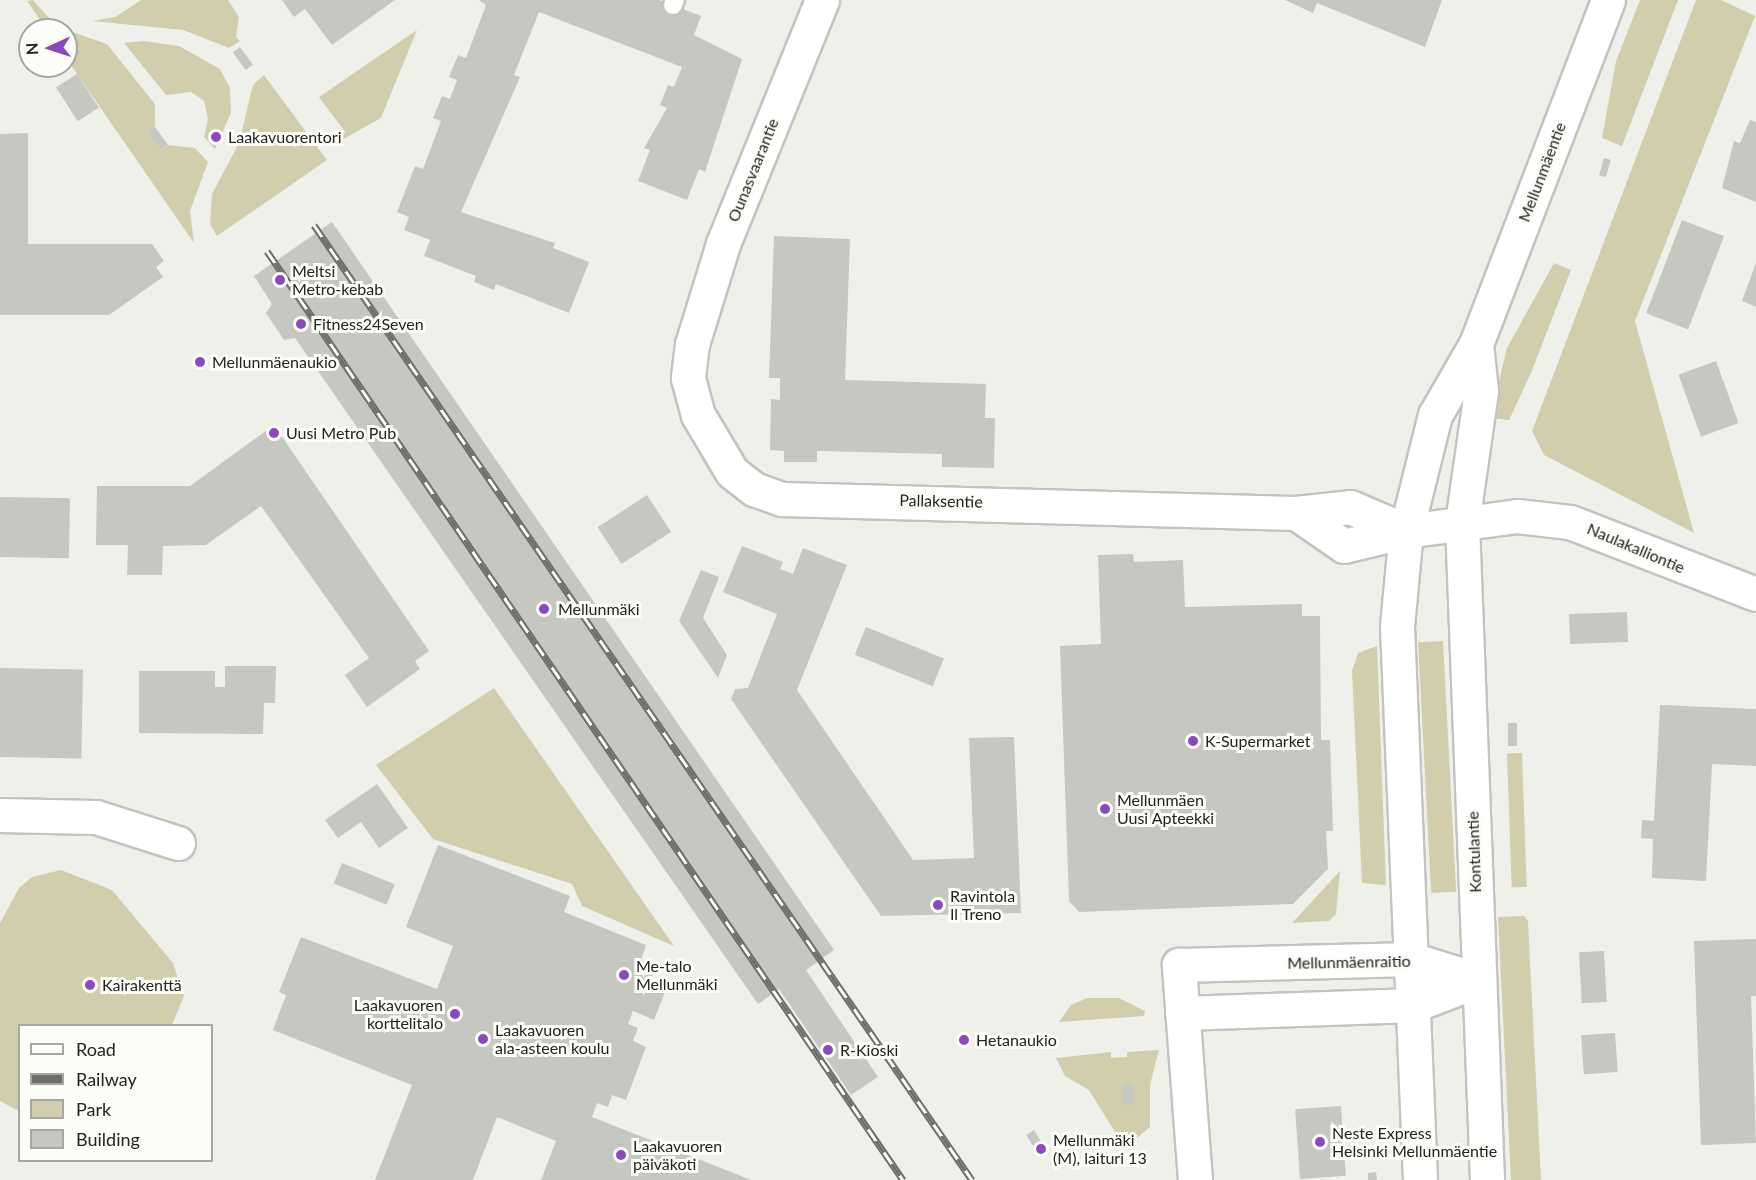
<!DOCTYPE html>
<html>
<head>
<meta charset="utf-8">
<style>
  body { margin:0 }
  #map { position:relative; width:1756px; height:1180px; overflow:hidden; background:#f0f0eb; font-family:Lato,sans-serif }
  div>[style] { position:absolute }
  .green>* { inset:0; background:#d2cead; transform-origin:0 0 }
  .building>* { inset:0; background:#c7c7c2; transform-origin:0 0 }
  .roads { filter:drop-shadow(2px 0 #c4c3bf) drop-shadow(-2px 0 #c4c3bf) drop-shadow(0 2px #c4c3bf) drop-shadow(0 -2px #c4c3bf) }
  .lane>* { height:18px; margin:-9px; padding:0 9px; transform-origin:9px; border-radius:9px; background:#fff }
  .street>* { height:33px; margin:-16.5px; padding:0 16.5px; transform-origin:16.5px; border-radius:16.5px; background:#fff }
  .secondary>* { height:33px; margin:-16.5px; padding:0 16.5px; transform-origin:16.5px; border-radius:16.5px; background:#fff }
  .rail>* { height:7px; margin-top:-3.5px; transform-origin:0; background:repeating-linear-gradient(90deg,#fdfdf8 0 14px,#6e6e6c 0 28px); box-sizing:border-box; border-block:2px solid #6e6e6c }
  .dots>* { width:16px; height:16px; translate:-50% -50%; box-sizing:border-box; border:3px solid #fdfdf8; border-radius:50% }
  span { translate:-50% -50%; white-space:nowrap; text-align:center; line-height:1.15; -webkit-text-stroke:6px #fdfdf8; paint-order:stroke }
  .poi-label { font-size:16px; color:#232322 }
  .left { translate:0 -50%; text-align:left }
  .right { translate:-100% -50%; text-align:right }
  .street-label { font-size:16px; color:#232322 }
  .legend { position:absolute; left:18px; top:1024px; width:195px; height:138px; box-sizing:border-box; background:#fdfdf8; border:2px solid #a6a6a2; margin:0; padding:8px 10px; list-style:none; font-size:18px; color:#232322 }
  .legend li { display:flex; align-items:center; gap:12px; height:30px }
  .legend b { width:30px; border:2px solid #a6a6a2 }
  .north { position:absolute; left:18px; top:18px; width:60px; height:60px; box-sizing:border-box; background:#fdfdf8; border:2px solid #a6a6a2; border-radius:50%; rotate:267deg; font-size:16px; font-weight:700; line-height:24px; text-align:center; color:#232322 }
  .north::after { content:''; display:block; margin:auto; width:21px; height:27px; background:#8a49be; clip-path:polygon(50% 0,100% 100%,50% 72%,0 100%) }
</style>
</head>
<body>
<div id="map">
  <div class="green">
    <i style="clip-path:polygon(33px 0,47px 16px,66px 30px,47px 30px,27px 1px)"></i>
    <i style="clip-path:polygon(141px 0,228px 0,239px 17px,236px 37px,240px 41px,229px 48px,183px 30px,92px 21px,115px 17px)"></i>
    <i style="clip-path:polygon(1640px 0,1678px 0,1622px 146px,1602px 138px,1616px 61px)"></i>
    <i style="clip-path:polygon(1696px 0,1721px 0,1755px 16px,1635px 321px,1694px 533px,1544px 455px,1532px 431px)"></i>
    <i style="clip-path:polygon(66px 30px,107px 44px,155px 104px,155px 127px,148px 133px,161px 150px,168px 145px,195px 148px,208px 162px,190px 211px,194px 243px,66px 58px)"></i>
    <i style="clip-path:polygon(417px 30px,381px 118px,340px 141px,345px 132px,319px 97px)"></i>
    <i style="clip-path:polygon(143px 41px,179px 46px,220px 69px,230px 88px,231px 113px,215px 149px,204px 137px,208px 119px,204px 101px,191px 92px,166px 95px,124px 43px)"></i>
    <i style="clip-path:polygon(264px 75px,327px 160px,217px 236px,210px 224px,212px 194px,239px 143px,253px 85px)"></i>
    <i style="clip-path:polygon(1554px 263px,1571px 270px,1531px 373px,1509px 420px,1490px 418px,1507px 348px)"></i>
    <i style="left:1443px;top:641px;width:251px;height:25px;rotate:87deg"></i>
    <i style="clip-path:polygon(1377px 646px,1386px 885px,1362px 883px,1352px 671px,1358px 653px)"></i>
    <i style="clip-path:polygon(494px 688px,674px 946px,582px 906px,572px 884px,433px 839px,376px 765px)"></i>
    <i style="left:1522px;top:753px;width:134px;height:15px;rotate:88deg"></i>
    <i style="clip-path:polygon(61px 870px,112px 890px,173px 963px,184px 996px,172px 1025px,20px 1026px,19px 1111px,0 1101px,0 923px,19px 888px,32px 877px)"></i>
    <i style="clip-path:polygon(1340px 871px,1336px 914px,1329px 921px,1292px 923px)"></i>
    <i style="clip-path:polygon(1524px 916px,1528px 921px,1541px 1180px,1511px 1180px,1498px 917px)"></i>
    <i style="clip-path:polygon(1087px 998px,1119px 998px,1145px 1011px,1144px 1016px,1059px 1022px,1071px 1005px)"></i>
    <i style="clip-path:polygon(1159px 1050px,1150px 1085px,1150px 1127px,1137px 1138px,1115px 1132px,1089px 1090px,1065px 1076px,1056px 1058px,1111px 1052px,1111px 1058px,1127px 1057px,1127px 1052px)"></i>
  </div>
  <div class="building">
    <i style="clip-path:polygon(282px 0,395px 0,332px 45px,305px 9px,294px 17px)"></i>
    <i style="clip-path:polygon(479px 0,659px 0,701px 16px,694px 35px,742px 59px,705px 172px,699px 169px,687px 200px,638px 181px,650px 150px,644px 148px,667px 108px,660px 105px,668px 85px,674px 87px,682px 67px,539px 12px,514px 75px,520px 77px,461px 212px,555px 243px,553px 248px,589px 262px,569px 313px,496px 284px,494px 290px,474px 282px,476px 276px,424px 256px,430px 240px,404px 230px,409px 217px,397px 212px,415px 166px,423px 169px,441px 121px,433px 118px,442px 96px,450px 99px,457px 80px,449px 77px,458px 55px,466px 58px,486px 5px)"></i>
    <i style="clip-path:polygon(1285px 0,1442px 0,1425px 47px,1317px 3px,1313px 13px)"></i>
    <i style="left:240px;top:47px;width:22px;height:9px;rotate:54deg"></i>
    <i style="left:77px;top:74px;width:40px;height:25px;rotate:57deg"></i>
    <i style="clip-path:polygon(1750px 120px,1756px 122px,1756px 202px,1722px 188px,1734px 141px,1740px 143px)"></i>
    <i style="left:155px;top:127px;width:22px;height:9px;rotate:54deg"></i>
    <i style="clip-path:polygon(28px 133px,28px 244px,152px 244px,164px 261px,156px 267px,163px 277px,109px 315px,0 315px,0 134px)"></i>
    <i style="left:1604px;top:158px;width:7px;height:18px;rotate:16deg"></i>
    <i style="left:1682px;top:220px;width:45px;height:100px;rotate:21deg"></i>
    <i style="clip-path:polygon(332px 222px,834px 950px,806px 970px,878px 1077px,851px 1095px,779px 989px,758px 1004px,295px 338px,284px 340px,266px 313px,272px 304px,254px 276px)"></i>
    <i style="clip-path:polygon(774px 236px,850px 239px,845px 380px,986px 384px,985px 418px,995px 418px,994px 468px,942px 467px,942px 454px,817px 451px,817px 462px,784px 462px,784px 451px,770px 450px,771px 399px,780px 400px,780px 378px,769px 378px)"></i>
    <i style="clip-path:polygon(1756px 263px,1756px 307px,1742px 301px)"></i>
    <i style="left:1716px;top:361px;width:66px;height:40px;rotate:70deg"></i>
    <i style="clip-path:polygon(274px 425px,429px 651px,415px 661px,420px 669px,367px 707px,345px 675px,369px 658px,261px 506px,206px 545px,163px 546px,162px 575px,127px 575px,128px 545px,96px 545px,97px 486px,190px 486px)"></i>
    <i style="left:647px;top:495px;width:44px;height:59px;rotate:57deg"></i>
    <i style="left:0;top:497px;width:70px;height:60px;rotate:1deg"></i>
    <i style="clip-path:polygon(742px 546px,783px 562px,780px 569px,793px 574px,803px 548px,847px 565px,797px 690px,913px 860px,974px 858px,969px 738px,1014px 737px,1021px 913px,881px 916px,731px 699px,735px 689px,748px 688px,777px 614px,723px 592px)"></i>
    <i style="clip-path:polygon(1133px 554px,1134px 562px,1183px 560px,1185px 607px,1302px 604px,1302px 616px,1320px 616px,1321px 740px,1330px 740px,1333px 831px,1326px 831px,1328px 869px,1293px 904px,1079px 912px,1069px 901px,1060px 646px,1101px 644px,1098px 555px)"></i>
    <i style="clip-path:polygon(701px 570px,719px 577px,703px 618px,727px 655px,718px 678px,679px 621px)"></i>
    <i style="left:1627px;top:612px;width:30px;height:58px;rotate:88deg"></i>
    <i style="left:866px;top:627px;width:84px;height:30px;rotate:22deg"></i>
    <i style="clip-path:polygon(225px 666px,276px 666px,275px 703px,264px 703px,263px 734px,139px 733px,139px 671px,215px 671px,215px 687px,225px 687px)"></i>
    <i style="left:0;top:668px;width:83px;height:89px;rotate:1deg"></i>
    <i style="clip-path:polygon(1660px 705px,1756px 709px,1756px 766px,1712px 764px,1706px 881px,1652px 878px,1653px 839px,1641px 838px,1642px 820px,1654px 821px)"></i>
    <i style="left:1508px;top:723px;width:9px;height:23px"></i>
    <i style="clip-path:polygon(377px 784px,408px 828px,379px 848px,361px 822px,338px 838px,325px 820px)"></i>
    <i style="clip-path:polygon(438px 845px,570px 896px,564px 912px,646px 945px,641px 960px,656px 966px,651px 981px,667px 987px,654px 1020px,633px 1011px,628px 1024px,638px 1028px,633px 1041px,646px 1047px,626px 1100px,612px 1095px,608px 1107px,597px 1103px,592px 1117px,751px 1180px,541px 1180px,556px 1141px,497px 1117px,473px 1180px,375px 1180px,412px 1085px,273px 1030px,286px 995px,279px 992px,301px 937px,437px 989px,453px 946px,406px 927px)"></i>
    <i style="left:342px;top:863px;width:57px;height:22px;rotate:22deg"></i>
    <i style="clip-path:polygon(1756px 939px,1756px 996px,1751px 996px,1756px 1143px,1701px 1145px,1694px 941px)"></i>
    <i style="left:1604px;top:951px;width:51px;height:25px;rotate:87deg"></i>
    <i style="left:1615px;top:1033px;width:39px;height:34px;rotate:86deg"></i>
    <i style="left:1122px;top:1084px;width:12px;height:21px"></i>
    <i style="left:1341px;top:1106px;width:70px;height:46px;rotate:86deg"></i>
    <i style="left:1034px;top:1130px;width:23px;height:9px;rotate:59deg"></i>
    <i style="clip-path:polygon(1376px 1172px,1377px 1180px,1368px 1180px,1368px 1173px)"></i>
  </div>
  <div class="roads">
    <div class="lane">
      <i style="left:673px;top:5px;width:5px;rotate:-68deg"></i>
    </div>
    <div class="street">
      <i style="left:822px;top:0;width:263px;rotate:112.1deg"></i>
      <i style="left:723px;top:244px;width:105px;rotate:107.2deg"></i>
      <i style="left:692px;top:344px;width:34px;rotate:97deg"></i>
      <i style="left:688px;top:378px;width:38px;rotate:75deg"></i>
      <i style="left:698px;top:415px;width:66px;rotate:59.2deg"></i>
      <i style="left:732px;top:472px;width:28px;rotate:38deg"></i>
      <i style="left:754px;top:489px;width:30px;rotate:20deg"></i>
      <i style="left:782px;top:499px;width:514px;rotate:1.56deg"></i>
      <i style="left:1296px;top:513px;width:54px;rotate:-6.3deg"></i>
      <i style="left:1350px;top:507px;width:61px;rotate:23.2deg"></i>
      <i style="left:1296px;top:513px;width:58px;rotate:34.5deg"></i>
      <i style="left:1344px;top:546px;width:64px;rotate:-13.6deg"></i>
      <i style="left:0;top:815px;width:96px;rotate:1.2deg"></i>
      <i style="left:96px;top:817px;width:86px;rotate:17.6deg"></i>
      <i style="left:1182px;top:1013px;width:232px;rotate:-2deg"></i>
      <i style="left:1414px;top:1005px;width:70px;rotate:-21deg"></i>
      <i style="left:1195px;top:1180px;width:216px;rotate:-94.3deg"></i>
      <i style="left:1179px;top:965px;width:232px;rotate:-1.5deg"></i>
      <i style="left:1411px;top:959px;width:71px;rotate:17.2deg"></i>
    </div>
    <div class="secondary">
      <i style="left:1476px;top:344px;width:47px;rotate:83.9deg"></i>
      <i style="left:1481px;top:391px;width:133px;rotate:98.2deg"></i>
      <i style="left:1462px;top:523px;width:657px;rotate:87.82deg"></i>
      <i style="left:1406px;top:531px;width:112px;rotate:-7.7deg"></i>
      <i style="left:1517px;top:516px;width:53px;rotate:6.5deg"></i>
      <i style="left:1570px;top:522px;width:199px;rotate:21.2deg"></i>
      <i style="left:1420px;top:1180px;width:554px;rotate:-92.38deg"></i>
      <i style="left:1397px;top:626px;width:95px;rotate:-84.6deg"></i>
      <i style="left:1406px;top:531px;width:120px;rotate:-76deg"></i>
      <i style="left:1435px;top:415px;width:82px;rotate:-60deg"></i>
      <i style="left:1476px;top:344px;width:368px;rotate:-69deg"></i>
    </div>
  </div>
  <div class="rail">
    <i style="left:314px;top:225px;width:1160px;rotate:55.43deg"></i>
    <i style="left:267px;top:251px;width:1126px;rotate:55.6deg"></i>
  </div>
  <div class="dots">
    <i style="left:216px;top:137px;background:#8a49be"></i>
    <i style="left:280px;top:280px;background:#8a49be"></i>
    <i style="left:301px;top:324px;background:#8a49be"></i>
    <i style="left:200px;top:362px;background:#8a49be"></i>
    <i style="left:274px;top:433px;background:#8a49be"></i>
    <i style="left:544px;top:609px;background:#8a49be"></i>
    <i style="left:1193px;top:741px;background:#8a49be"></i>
    <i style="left:1105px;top:809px;background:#8a49be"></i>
    <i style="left:938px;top:905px;background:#8a49be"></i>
    <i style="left:624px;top:975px;background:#8a49be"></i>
    <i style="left:90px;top:985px;background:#8a49be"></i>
    <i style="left:455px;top:1014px;background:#8a49be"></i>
    <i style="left:483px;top:1039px;background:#8a49be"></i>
    <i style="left:964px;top:1040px;background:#8a49be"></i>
    <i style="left:828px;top:1050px;background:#8a49be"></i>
    <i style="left:1320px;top:1142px;background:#8a49be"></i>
    <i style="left:1041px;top:1149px;background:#8a49be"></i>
    <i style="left:621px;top:1155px;background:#8a49be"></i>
  </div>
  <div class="poi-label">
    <span class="left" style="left:228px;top:137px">Laakavuorentori</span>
    <span class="left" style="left:292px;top:280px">Meltsi<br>Metro-kebab</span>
    <span class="left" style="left:313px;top:324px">Fitness24Seven</span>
    <span class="left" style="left:212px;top:362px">Mellunmäenaukio</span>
    <span class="left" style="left:286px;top:433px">Uusi Metro Pub</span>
    <span class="left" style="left:558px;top:609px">Mellunmäki</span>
    <span class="left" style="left:1205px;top:741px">K-Supermarket</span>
    <span class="left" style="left:1117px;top:809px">Mellunmäen<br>Uusi Apteekki</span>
    <span class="left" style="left:950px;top:905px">Ravintola<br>Il Treno</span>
    <span class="left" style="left:636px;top:975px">Me-talo<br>Mellunmäki</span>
    <span class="left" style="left:102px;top:985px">Kairakenttä</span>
    <span class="right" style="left:443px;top:1014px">Laakavuoren<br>korttelitalo</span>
    <span class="left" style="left:495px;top:1039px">Laakavuoren<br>ala-asteen koulu</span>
    <span class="left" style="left:976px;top:1040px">Hetanaukio</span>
    <span class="left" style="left:840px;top:1050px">R-Kioski</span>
    <span class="left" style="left:1332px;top:1142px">Neste Express<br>Helsinki Mellunmäentie</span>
    <span class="left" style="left:1053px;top:1149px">Mellunmäki<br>(M), laituri 13</span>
    <span class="left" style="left:633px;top:1155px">Laakavuoren<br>päiväkoti</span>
  </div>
  <div class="street-label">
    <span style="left:753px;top:170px;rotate:-68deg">Ounasvaarantie</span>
    <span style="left:1542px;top:172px;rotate:-69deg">Mellunmäentie</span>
    <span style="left:941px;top:501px;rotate:1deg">Pallaksentie</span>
    <span style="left:1636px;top:548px;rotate:23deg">Naulakalliontie</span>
    <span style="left:1474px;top:852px;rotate:-92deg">Kontulantie</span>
    <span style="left:1349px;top:962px;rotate:-1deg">Mellunmäenraitio</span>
  </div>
  <ul class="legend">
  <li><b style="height:8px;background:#fff"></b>Road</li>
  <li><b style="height:8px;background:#6e6e6c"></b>Railway</li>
  <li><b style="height:16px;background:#d2cead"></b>Park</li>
  <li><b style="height:16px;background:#c7c7c2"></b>Building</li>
  </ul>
  <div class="north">N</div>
</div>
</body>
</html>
